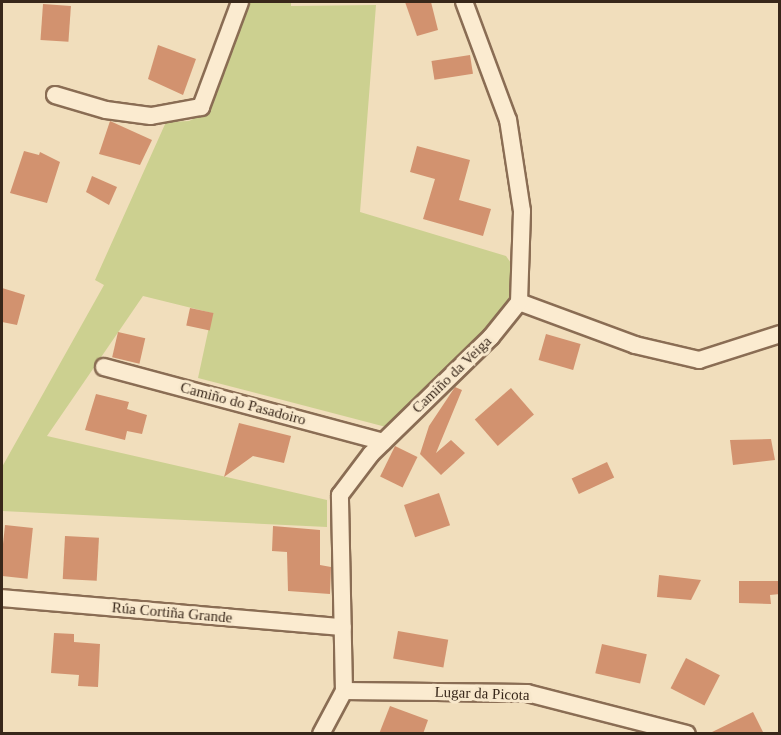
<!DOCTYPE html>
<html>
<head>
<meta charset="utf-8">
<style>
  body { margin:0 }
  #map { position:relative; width:781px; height:735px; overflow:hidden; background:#f1debc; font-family:Georgia,serif }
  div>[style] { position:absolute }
  .green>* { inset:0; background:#ccd090 }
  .building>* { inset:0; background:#d2926f; transform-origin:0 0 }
  .roads { filter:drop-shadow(2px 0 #8a6d54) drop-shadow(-2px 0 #8a6d54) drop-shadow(0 2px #8a6d54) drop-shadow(0 -2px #8a6d54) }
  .street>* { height:16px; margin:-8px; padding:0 8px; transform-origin:8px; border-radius:8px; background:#fbebd0 }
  span { translate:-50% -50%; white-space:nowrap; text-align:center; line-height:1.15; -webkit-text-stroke:6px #f8e8cc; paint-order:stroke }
  .street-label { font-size:15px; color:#38271a }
  .frame { position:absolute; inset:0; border:3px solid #38271a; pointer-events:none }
</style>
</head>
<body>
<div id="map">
  <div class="green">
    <i style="clip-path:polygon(248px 2px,291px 2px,291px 6px,376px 5px,360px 212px,506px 256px,513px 266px,510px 297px,464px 357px,386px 427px,198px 378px,212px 313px,143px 296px,47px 436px,327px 500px,327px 527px,2px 511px,2px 467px,104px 285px,95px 280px,166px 122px,189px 121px,201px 115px)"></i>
  </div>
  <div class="building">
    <i style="clip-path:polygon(405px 2px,431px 2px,438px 30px,417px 36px)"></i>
    <i style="left:43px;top:4px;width:28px;height:36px;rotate:4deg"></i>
    <i style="clip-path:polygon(158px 45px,196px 59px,183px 95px,148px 79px)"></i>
    <i style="left:470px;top:55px;width:19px;height:39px;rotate:81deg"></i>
    <i style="clip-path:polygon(110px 121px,152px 140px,140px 165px,99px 154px)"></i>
    <i style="clip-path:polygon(417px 146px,470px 160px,459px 200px,491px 209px,483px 236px,423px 219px,435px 179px,410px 172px)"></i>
    <i style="clip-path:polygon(24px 151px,39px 155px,40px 152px,60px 162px,47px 203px,10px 193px)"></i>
    <i style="clip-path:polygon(92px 176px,117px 187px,109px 205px,86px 192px)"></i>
    <i style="clip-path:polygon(2px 288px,25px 295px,17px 325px,2px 322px)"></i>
    <i style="left:190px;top:308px;width:24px;height:18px;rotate:12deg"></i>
    <i style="left:118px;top:332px;width:28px;height:26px;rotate:13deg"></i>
    <i style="left:546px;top:334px;width:36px;height:27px;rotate:16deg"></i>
    <i style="clip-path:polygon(455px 387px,462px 390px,436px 453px,451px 440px,465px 453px,441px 475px,420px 454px,429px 426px)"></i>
    <i style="left:511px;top:388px;width:35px;height:48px;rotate:49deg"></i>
    <i style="clip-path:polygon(96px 394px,129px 402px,127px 409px,147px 415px,142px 434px,127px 431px,125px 440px,85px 430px)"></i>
    <i style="clip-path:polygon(239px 423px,291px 436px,284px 463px,253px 456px,224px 477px)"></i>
    <i style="clip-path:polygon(771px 439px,775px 460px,733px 465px,730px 440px)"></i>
    <i style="left:395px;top:446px;width:25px;height:34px;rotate:26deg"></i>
    <i style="left:607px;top:462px;width:17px;height:39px;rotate:65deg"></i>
    <i style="left:439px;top:493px;width:34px;height:37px;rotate:71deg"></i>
    <i style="left:5px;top:525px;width:28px;height:51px;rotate:6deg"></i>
    <i style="clip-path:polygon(273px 526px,320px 530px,320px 565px,331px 567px,330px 594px,288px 591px,287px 552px,272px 551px)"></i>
    <i style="left:65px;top:536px;width:34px;height:43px;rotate:3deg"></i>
    <i style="clip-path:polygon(659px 575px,701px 580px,691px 600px,657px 597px)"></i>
    <i style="clip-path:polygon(739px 581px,780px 581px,780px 594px,770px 595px,771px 604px,739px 603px)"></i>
    <i style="left:398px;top:631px;width:51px;height:28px;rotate:10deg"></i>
    <i style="clip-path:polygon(54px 633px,74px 634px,74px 642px,100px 644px,98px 687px,78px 686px,79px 675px,51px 673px)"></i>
    <i style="left:602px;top:644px;width:46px;height:30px;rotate:13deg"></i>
    <i style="left:686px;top:658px;width:38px;height:34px;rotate:27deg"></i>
    <i style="clip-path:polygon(390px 706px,428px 720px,423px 734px,379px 734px)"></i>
    <i style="clip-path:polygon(753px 712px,764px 734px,708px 734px)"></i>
  </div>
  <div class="roads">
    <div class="street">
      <i style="left:55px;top:95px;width:53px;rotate:16.4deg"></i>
      <i style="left:106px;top:110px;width:45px;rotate:7.6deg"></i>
      <i style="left:151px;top:116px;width:51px;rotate:-10.2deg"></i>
      <i style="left:201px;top:107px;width:112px;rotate:-69.6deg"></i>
      <i style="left:519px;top:302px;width:124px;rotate:20.3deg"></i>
      <i style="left:635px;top:345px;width:66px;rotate:13.2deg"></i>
      <i style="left:699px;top:360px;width:85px;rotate:-17.8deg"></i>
      <i style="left:104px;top:367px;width:289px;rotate:15deg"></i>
      <i style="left:2px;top:598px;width:342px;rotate:4.9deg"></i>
      <i style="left:344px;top:691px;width:183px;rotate:0.6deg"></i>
      <i style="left:527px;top:693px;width:165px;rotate:14.4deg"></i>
      <i style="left:321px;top:734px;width:49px;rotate:-61.9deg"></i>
      <i style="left:344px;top:691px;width:196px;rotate:-91.2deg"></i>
      <i style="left:340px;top:495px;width:51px;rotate:-52.9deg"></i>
      <i style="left:371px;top:454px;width:168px;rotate:-44.3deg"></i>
      <i style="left:491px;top:337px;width:45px;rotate:-51.3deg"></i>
      <i style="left:519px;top:302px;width:91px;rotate:-88.1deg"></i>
      <i style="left:522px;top:211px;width:92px;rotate:-98.7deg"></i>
      <i style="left:508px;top:120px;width:126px;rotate:-110.4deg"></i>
    </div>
  </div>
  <div class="street-label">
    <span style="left:452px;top:375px;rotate:-44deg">Camiño da Veiga</span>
    <span style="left:243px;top:404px;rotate:15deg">Camiño do Pasadoiro</span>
    <span style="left:172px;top:613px;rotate:5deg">Rúa Cortiña Grande</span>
    <span style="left:482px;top:694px;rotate:2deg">Lugar da Picota</span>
  </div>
  <div class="frame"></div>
</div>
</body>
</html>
